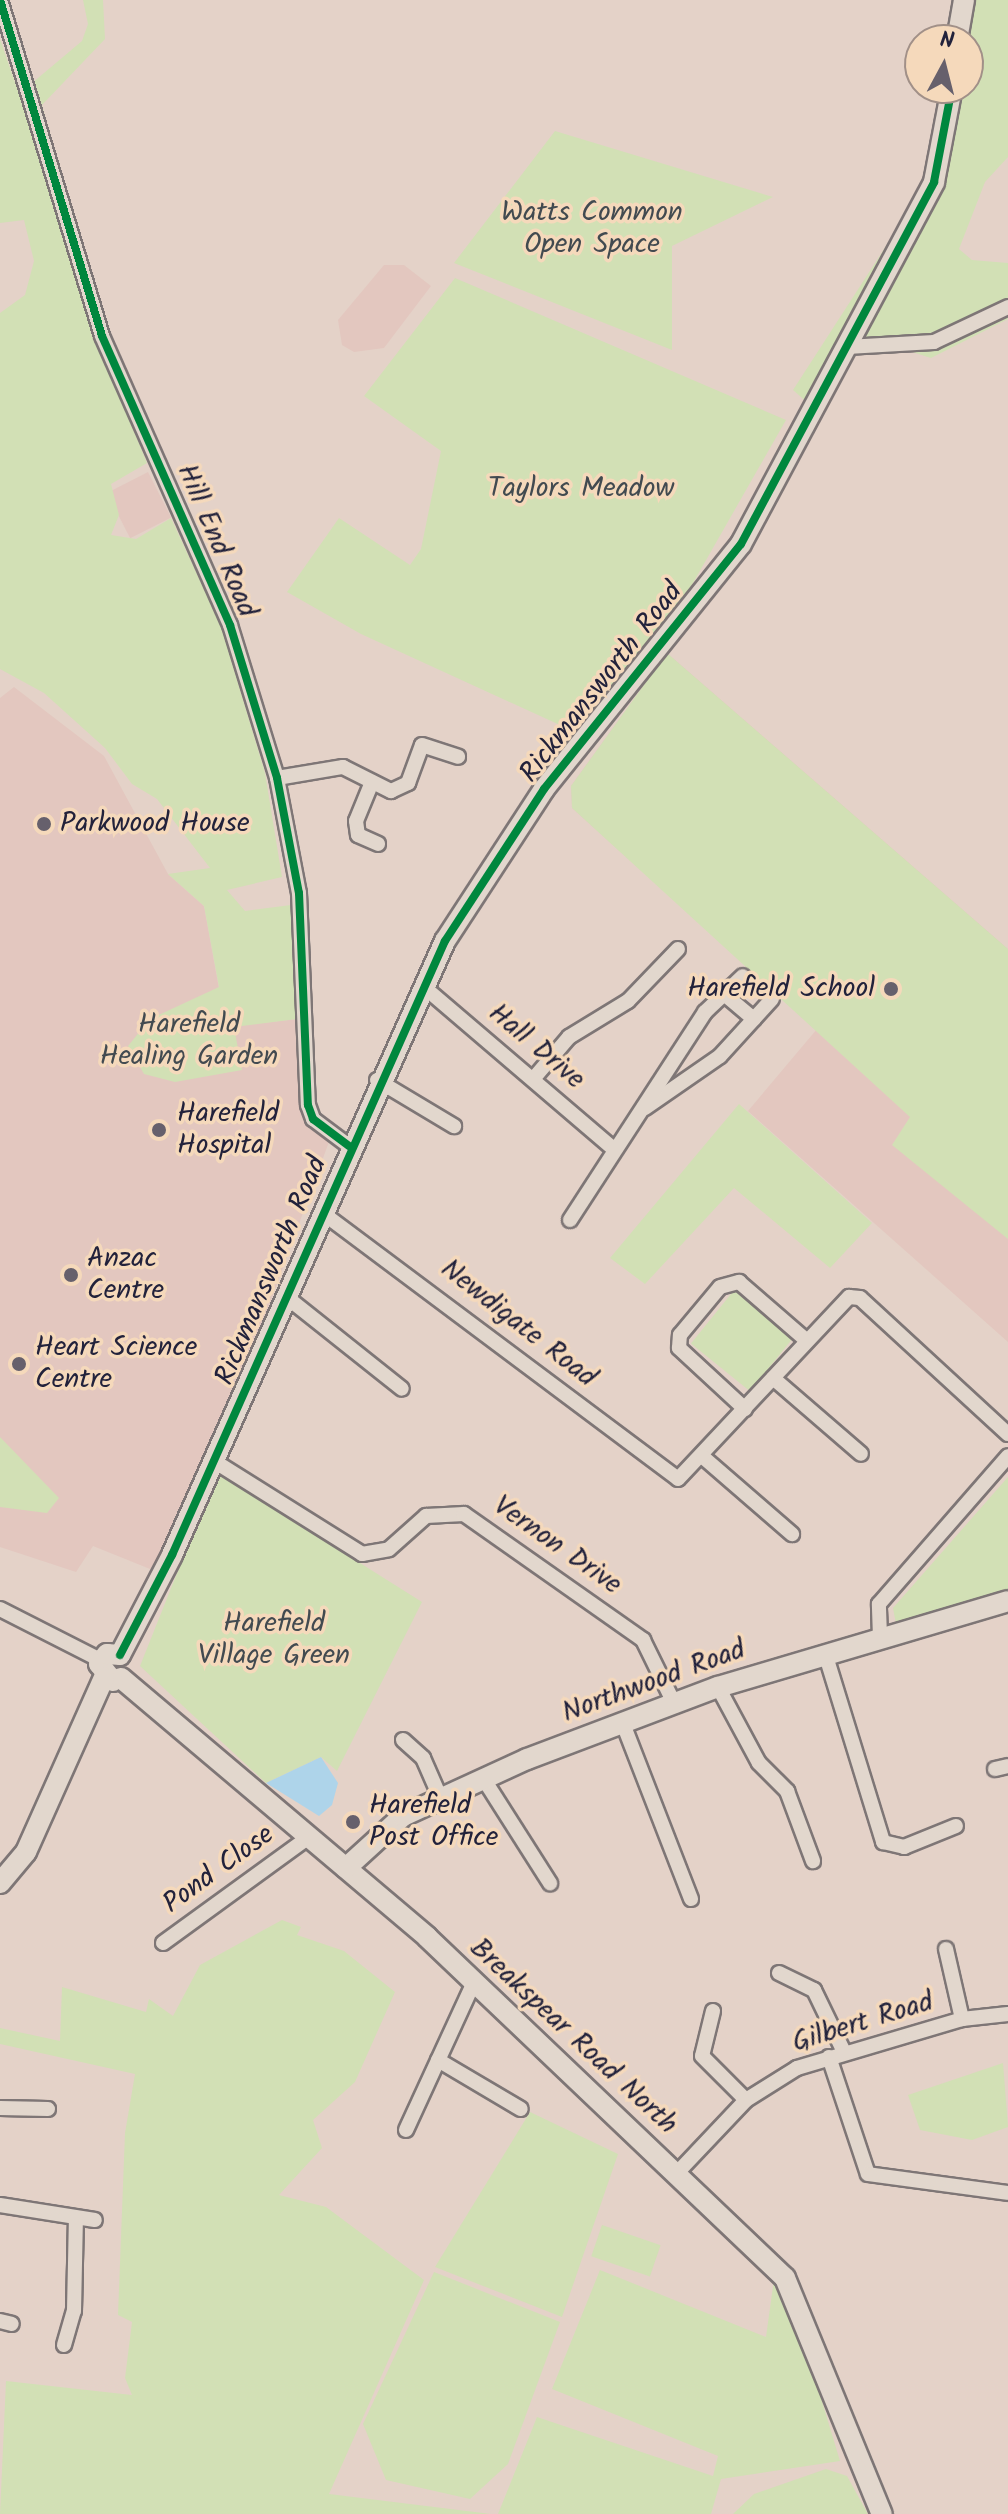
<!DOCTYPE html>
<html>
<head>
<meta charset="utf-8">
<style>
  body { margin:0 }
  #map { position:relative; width:1008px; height:2514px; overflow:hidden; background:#e4d2c8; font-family:Kalam,sans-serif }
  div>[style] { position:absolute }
  .built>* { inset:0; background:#e3c7bf; transform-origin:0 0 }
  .green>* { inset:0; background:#d2e0b5; transform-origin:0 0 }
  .water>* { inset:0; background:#aed4ea }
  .roads { filter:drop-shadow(2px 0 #7e7676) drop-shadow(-2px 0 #7e7676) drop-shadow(0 2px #7e7676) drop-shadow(0 -2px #7e7676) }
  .street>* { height:14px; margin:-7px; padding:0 7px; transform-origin:7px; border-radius:7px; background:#e2d7cd }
  .secondary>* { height:20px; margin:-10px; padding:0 10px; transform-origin:10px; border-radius:10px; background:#e2d7cd }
  .cycleway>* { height:8px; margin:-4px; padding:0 4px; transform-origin:4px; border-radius:4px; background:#00873e }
  .dots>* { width:22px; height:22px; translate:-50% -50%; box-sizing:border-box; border:4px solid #f5d9bb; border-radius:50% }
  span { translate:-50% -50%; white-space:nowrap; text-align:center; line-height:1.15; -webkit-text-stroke:7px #f5d9bb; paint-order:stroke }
  .park-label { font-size:28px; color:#424a50 }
  .street-label { font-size:28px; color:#22223b }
  .poi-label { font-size:28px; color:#22223b }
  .left { translate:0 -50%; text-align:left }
  .right { translate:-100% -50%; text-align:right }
  .north { position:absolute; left:904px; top:24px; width:80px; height:80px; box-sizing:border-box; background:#f5d9bb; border:2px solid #a19088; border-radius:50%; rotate:7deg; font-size:22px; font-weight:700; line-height:32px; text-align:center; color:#22223b }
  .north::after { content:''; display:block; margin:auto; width:28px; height:36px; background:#66606c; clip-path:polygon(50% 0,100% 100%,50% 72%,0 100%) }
</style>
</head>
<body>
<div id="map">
  <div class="built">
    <i style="clip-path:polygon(384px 265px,404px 265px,431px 286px,384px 348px,354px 352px,342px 345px,338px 320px)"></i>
    <i style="left:148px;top:472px;width:51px;height:46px;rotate:63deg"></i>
    <i style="clip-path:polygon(667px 653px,1008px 949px,1008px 1342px,748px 1111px,817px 1029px,572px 808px,571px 786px)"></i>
    <i style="clip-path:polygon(14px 687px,104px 756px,168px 874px,204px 906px,226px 1027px,297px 1019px,307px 1121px,330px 1139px,220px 1440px,160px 1573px,93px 1546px,76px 1572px,0 1547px,0 698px)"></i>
  </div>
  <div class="green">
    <i style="clip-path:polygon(83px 0,103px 0,105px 39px,42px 105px,103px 320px,102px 353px,147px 463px,111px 484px,119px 515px,111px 535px,136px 539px,171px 518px,221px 626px,265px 773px,282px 877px,227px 890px,245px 911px,291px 905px,297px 1019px,234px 1027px,242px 1070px,175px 1082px,144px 1074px,128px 1046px,150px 1019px,219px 987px,204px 906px,168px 874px,210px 868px,157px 799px,132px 784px,105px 748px,44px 693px,0 669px,0 313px,25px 295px,34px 261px,24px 220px,0 223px,0 39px,19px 94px,82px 41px,88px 24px)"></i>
    <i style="clip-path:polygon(967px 0,1008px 0,1008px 157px,985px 182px,959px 249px,972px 260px,1008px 263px,1008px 319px,931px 358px,862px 336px,817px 411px,793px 390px,948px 150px,956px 88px,968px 88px)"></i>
    <i style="clip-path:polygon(555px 131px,773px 197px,672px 246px,672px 350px,454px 263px)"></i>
    <i style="clip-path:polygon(455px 278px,786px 420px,689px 590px,595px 714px,573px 731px,361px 634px,287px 592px,339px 518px,410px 565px,421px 549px,441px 451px,364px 396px)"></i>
    <i style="clip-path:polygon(667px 653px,1008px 949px,1008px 1239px,892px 1145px,910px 1117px,572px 808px,571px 786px)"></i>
    <i style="clip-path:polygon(739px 1104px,872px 1223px,830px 1268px,734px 1188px,645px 1284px,610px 1258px)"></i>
    <i style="left:735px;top:1289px;width:76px;height:70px;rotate:39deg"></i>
    <i style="clip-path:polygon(0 1437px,59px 1498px,47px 1513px,0 1507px)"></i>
    <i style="clip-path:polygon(217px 1473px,422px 1602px,337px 1771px,321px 1757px,266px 1783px,140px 1666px)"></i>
    <i style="clip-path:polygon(1008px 1477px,1008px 1599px,897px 1629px,893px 1608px)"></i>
    <i style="clip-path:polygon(282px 1920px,301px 1927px,297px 1935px,344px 1951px,395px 1992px,355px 2082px,313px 2120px,322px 2148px,279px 2195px,326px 2207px,424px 2280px,329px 2494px,491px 2514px,0 2514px,6px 2381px,132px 2395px,125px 2378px,132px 2322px,118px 2315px,125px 2133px,135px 2074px,0 2044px,0 2028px,60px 2041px,62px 1987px,146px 2012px,149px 1999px,173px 2016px,200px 1965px)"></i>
    <i style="clip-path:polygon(1003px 2063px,1008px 2127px,972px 2140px,920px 2130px,908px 2095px)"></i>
    <i style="clip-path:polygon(530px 2112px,618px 2154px,562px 2317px,435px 2267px)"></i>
    <i style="left:602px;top:2225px;width:62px;height:33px;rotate:19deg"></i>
    <i style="clip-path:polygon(600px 2270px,766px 2337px,774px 2279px,792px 2302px,840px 2461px,721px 2479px,711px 2514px,498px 2514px,537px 2417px,713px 2476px,718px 2456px,552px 2389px)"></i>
    <i style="clip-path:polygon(434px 2272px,560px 2322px,508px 2464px,470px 2499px,386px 2480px,363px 2424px)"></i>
    <i style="clip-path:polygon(826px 2469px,847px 2476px,868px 2514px,733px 2514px,754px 2494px)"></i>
  </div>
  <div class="water">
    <i style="clip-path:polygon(321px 1757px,338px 1783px,332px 1805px,319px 1816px,266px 1783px)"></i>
  </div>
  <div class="roads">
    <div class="street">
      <i style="left:0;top:0;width:351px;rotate:73.1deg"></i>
      <i style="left:102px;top:336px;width:316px;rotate:66.1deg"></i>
      <i style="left:230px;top:625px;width:160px;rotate:72.9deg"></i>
      <i style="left:277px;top:778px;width:117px;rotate:79.2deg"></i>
      <i style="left:299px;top:893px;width:212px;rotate:87.6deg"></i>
      <i style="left:308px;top:1105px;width:15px;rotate:70deg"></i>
      <i style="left:313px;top:1119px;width:45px;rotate:36.9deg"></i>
      <i style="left:847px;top:347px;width:87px;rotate:-3.3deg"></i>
      <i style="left:934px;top:342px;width:82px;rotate:-25.3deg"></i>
      <i style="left:277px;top:778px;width:67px;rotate:-9.5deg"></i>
      <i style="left:343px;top:767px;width:54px;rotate:26.6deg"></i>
      <i style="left:391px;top:791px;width:19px;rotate:-25deg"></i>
      <i style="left:408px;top:783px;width:40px;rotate:-69.8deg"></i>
      <i style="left:422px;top:745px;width:38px;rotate:18deg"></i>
      <i style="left:372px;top:782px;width:42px;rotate:112.3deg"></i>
      <i style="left:356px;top:821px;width:14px;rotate:82deg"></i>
      <i style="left:358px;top:835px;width:22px;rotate:24deg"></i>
      <i style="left:424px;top:987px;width:250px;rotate:40.5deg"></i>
      <i style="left:724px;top:994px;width:39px;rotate:40deg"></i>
      <i style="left:534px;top:1078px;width:54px;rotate:-49.5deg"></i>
      <i style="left:569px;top:1037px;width:69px;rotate:-31.4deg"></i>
      <i style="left:628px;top:1001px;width:72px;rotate:-46.1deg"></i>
      <i style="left:377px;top:1080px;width:90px;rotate:30.9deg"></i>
      <i style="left:645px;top:1108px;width:91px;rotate:-34.7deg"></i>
      <i style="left:720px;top:1056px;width:77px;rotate:-47.6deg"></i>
      <i style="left:324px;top:1214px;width:442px;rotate:36.8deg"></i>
      <i style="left:678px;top:1479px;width:250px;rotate:-46.8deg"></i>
      <i style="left:849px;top:1297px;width:11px;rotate:5deg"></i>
      <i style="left:860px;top:1298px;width:201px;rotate:42.6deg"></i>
      <i style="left:570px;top:1220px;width:248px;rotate:-57deg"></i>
      <i style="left:705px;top:1012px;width:52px;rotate:-43.5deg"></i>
      <i style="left:289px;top:1299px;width:144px;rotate:38.5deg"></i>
      <i style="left:773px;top:1378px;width:116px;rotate:40.8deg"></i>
      <i style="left:745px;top:1409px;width:90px;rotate:-137.3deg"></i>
      <i style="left:679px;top:1348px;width:13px;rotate:-86deg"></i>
      <i style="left:680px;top:1335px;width:62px;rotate:-50.2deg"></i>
      <i style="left:720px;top:1287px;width:20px;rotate:-15deg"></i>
      <i style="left:739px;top:1282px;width:89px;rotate:40.9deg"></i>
      <i style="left:703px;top:1457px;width:118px;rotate:40.9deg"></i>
      <i style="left:214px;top:1461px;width:175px;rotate:32.1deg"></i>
      <i style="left:362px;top:1554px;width:27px;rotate:-10deg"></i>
      <i style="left:389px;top:1549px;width:50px;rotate:-41.7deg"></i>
      <i style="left:426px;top:1516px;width:38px;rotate:-3deg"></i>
      <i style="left:464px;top:1514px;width:219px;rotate:35.1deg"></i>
      <i style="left:643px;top:1640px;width:70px;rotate:63.8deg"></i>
      <i style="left:0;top:1609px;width:112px;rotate:27deg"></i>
      <i style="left:880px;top:1637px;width:33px;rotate:-92deg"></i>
      <i style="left:879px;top:1604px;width:196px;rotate:-48.9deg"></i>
      <i style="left:825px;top:1653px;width:198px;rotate:72.9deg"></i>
      <i style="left:883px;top:1842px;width:22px;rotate:13deg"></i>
      <i style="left:904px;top:1847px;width:56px;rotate:-22deg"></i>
      <i style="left:718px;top:1687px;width:86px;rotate:61.7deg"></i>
      <i style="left:759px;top:1763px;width:40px;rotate:45deg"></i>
      <i style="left:787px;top:1791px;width:75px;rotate:69.6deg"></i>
      <i style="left:622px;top:1721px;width:191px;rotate:68.8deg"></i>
      <i style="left:403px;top:1740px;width:27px;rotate:42deg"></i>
      <i style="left:423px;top:1758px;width:43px;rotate:66.4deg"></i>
      <i style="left:995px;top:1769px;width:13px;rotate:-13deg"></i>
      <i style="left:483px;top:1778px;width:125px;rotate:57.5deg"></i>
      <i style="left:163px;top:1943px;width:175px;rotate:-36deg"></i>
      <i style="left:946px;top:1949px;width:72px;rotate:77.1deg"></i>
      <i style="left:779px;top:1973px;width:39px;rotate:26deg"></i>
      <i style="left:814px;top:1990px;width:69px;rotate:64.2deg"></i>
      <i style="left:713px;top:2011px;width:46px;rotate:103.7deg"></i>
      <i style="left:702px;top:2056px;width:62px;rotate:45deg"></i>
      <i style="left:829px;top:2057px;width:123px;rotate:71.6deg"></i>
      <i style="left:868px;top:2174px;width:141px;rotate:7.7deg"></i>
      <i style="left:438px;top:2060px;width:96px;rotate:30.6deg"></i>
      <i style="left:0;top:2108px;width:48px;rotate:1.2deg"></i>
      <i style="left:406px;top:2130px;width:163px;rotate:-65.3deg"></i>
      <i style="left:677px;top:2173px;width:100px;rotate:-46.6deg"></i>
      <i style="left:746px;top:2100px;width:60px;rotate:-32.1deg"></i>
      <i style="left:797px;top:2068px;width:172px;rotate:-16.5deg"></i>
      <i style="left:962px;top:2019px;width:46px;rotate:-6.2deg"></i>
      <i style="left:0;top:2205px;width:96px;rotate:9deg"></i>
      <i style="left:0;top:2321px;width:12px;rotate:14deg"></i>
      <i style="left:64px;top:2345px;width:35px;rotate:-74deg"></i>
      <i style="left:74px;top:2311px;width:92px;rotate:-88.8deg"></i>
    </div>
    <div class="secondary">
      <i style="left:957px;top:40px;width:41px;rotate:-80.1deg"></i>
      <i style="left:120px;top:1655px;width:113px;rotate:-62.5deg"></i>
      <i style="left:172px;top:1555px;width:672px;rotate:-66.03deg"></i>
      <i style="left:445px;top:941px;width:181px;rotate:-56.9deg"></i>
      <i style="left:544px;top:789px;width:314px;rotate:-51.2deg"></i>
      <i style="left:741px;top:544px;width:410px;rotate:-61.9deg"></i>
      <i style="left:934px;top:182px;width:96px;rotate:-79.2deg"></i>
      <i style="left:121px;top:1678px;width:401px;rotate:40.2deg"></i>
      <i style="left:427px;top:1937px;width:494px;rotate:43.6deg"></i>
      <i style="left:785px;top:2278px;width:255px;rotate:67.7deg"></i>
      <i style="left:113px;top:1681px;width:22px;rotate:-129deg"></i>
      <i style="left:99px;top:1664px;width:13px;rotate:-51deg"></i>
      <i style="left:107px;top:1654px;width:13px;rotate:4deg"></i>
      <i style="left:346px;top:1868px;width:77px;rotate:-42.4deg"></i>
      <i style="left:403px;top:1816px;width:136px;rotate:-24.7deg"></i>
      <i style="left:527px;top:1759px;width:204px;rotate:-20.7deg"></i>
      <i style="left:718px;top:1687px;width:302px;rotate:-16.5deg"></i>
      <i style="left:0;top:1883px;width:40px;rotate:-50deg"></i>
      <i style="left:26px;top:1852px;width:191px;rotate:-65.9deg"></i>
    </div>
  </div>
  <div class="cycleway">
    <i style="left:0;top:0;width:351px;rotate:73.1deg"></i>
    <i style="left:102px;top:336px;width:316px;rotate:66.1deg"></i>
    <i style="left:230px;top:625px;width:160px;rotate:72.9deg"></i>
    <i style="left:277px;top:778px;width:117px;rotate:79.2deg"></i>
    <i style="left:299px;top:893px;width:212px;rotate:87.6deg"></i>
    <i style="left:308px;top:1105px;width:15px;rotate:70deg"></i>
    <i style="left:313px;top:1119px;width:45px;rotate:36.9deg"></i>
    <i style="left:120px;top:1655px;width:113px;rotate:-62.5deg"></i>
    <i style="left:172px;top:1555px;width:672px;rotate:-66.03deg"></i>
    <i style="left:445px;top:941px;width:181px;rotate:-56.9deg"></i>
    <i style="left:544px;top:789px;width:314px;rotate:-51.2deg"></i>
    <i style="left:741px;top:544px;width:410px;rotate:-61.9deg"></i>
    <i style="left:934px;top:182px;width:96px;rotate:-79.2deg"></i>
  </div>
  <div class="dots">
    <i style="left:44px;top:824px;background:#66606c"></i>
    <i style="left:891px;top:989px;background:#66606c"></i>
    <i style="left:159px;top:1130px;background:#66606c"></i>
    <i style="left:71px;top:1275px;background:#66606c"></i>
    <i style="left:19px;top:1364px;background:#66606c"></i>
    <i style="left:353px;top:1822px;background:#66606c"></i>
  </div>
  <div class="park-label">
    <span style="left:592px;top:229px">Watts Common<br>Open Space</span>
    <span style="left:581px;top:489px">Taylors Meadow</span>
    <span style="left:189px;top:1041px">Harefield<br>Healing Garden</span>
    <span style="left:274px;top:1640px">Harefield<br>Village Green</span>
  </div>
  <div class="street-label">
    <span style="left:216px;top:541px;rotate:67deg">Hill End Road</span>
    <span style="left:602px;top:683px;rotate:-52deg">Rickmansworth Road</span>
    <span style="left:536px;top:1047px;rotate:40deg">Hall Drive</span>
    <span style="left:272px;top:1271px;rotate:-67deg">Rickmansworth Road</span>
    <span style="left:518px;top:1324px;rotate:38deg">Newdigate Road</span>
    <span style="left:557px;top:1546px;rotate:35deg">Vernon Drive</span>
    <span style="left:654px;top:1682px;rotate:-20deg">Northwood Road</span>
    <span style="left:219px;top:1870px;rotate:-36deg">Pond Close</span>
    <span style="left:863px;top:2023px;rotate:-17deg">Gilbert Road</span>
    <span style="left:573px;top:2037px;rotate:43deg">Breakspear Road North</span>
  </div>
  <div class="poi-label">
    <span class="left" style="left:60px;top:824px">Parkwood House</span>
    <span class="right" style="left:875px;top:989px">Harefield School</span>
    <span class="left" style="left:177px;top:1130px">Harefield<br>Hospital</span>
    <span class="left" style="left:87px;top:1275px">Anzac<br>Centre</span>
    <span class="left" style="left:35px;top:1364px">Heart Science<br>Centre</span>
    <span class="left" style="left:369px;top:1822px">Harefield<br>Post Office</span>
  </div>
  <div class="north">N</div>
</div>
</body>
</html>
